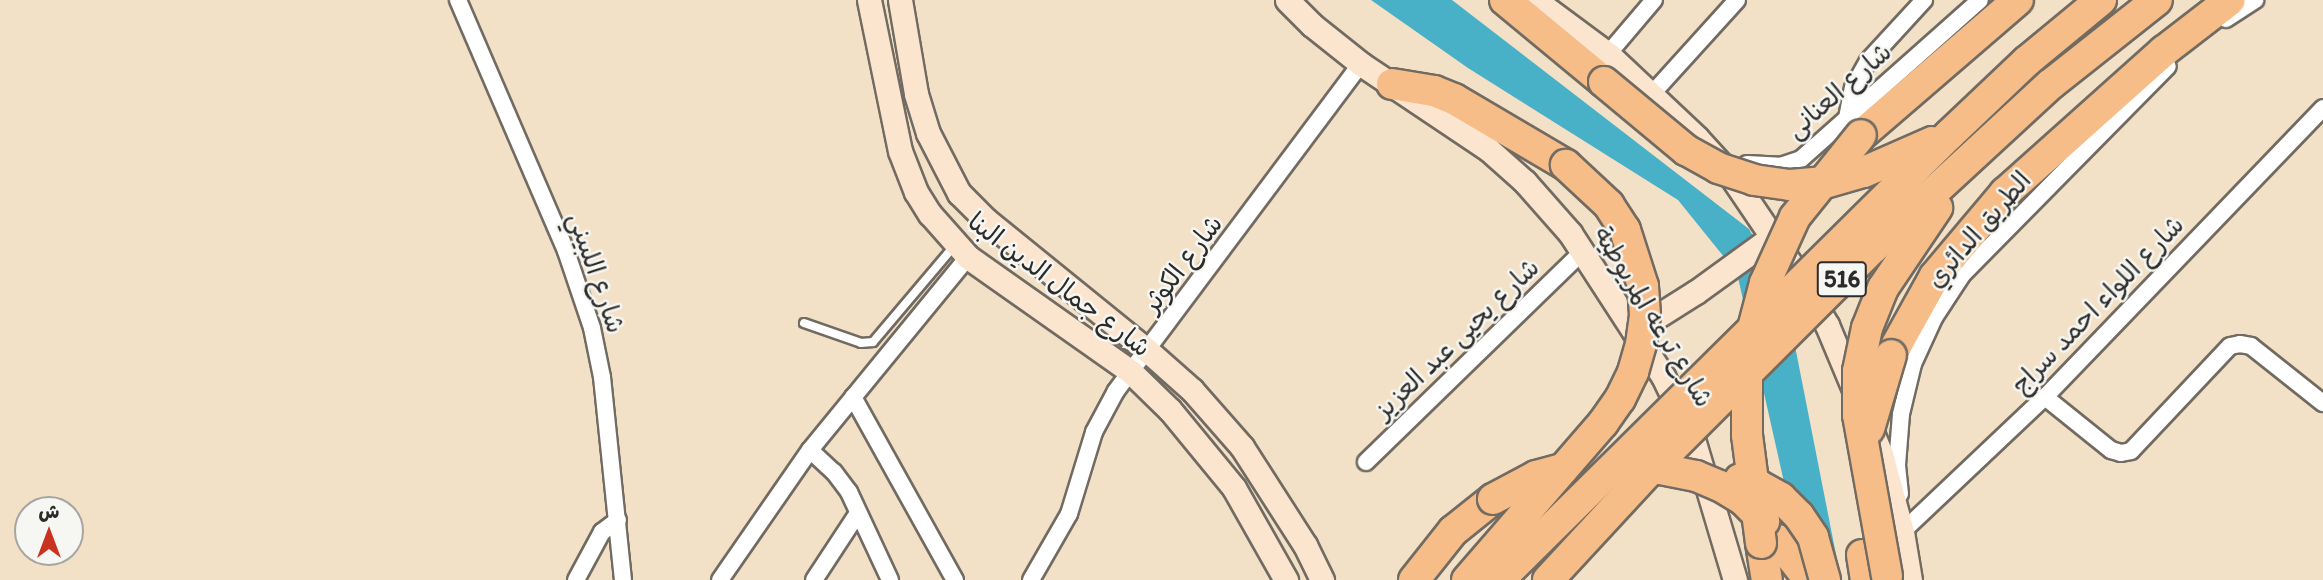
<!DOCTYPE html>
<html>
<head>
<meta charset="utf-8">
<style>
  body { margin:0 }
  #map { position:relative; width:2323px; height:580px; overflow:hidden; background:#f2e1c7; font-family:Itim,"Playpen Sans Arabic",sans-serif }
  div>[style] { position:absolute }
  .water>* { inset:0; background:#48b0c7 }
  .roads { filter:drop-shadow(2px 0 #716b62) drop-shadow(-2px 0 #716b62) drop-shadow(0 2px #716b62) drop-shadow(0 -2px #716b62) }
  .lane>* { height:8px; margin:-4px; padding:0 4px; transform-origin:4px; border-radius:4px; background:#fff }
  .street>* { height:16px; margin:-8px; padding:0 8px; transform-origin:8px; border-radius:8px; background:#fff }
  .secondary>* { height:23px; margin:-11.5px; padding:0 11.5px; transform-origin:11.5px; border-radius:11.5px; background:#fce5cf }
  .highway>* { height:30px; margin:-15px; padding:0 15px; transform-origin:15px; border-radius:15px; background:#f7bd88 }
  .bridges { filter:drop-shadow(2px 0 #716b62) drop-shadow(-2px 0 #716b62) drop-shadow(0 2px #716b62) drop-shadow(0 -2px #716b62) }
  .highway-bridge>* { height:30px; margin:-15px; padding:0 15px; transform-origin:15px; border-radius:15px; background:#f7bd88 }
  span { translate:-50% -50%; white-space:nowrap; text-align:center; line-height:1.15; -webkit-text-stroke:5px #f6f6f2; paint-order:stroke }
  .shield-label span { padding:2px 5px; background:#f6f6f2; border:2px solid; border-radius:5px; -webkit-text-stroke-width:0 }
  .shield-label { font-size:24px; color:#2b2b2b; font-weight:700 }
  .street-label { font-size:26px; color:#2b2b2b }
  .north { position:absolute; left:14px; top:496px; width:70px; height:70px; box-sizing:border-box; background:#f6f6f2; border:2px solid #a5a5a2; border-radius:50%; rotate:0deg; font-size:19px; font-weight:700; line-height:28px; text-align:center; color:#2b2b2b }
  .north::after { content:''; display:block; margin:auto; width:24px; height:32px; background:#c8321e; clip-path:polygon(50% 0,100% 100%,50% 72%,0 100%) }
</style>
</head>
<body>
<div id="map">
  <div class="water">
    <i style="clip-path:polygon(1371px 0,1452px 0,1749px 229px,1784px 290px,1841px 580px,1806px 580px,1737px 273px,1678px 200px,1468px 68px)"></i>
  </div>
  <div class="roads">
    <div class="lane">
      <i style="left:804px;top:323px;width:60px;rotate:19.3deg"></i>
      <i style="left:861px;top:343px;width:12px;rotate:-5deg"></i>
      <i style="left:873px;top:342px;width:127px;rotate:-49.8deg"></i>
    </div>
    <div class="street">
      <i style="left:458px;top:0;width:273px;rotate:66.7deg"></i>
      <i style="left:566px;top:251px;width:81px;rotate:71.3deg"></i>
      <i style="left:592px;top:328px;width:50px;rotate:78.5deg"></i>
      <i style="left:602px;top:377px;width:204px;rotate:84.1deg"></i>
      <i style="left:2226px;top:19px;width:35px;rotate:-33deg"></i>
      <i style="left:1608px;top:54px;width:71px;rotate:-49.6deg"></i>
      <i style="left:1651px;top:95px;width:128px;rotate:-47.8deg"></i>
      <i style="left:1847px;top:118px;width:31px;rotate:-79deg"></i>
      <i style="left:1853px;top:88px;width:31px;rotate:-61deg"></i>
      <i style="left:1868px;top:61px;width:83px;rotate:-47.4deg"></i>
      <i style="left:1747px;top:164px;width:33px;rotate:3deg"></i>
      <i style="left:1780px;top:166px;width:22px;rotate:-18deg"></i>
      <i style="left:1801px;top:159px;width:239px;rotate:-41.6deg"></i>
      <i style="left:853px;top:397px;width:210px;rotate:60.9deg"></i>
      <i style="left:2045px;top:397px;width:85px;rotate:38.8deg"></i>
      <i style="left:2111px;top:450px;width:10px;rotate:17deg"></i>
      <i style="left:2121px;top:453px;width:10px;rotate:-11deg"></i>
      <i style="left:2131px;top:451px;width:144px;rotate:-46.7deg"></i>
      <i style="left:2230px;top:346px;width:10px;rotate:-11deg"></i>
      <i style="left:2240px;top:344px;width:11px;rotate:10deg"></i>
      <i style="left:2251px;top:346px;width:92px;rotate:38.4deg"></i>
      <i style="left:810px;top:450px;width:33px;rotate:43deg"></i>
      <i style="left:834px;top:472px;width:25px;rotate:53deg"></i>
      <i style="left:849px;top:492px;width:97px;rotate:65deg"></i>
      <i style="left:1366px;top:462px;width:303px;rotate:-44.2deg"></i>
      <i style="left:1900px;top:494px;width:29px;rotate:-96deg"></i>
      <i style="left:1897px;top:465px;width:51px;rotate:-85.5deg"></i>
      <i style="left:1901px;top:414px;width:51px;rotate:-76.5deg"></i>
      <i style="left:1913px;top:364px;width:51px;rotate:-65.5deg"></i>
      <i style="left:1934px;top:318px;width:51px;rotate:-56.9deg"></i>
      <i style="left:1962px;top:275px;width:293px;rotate:-45.4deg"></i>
      <i style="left:1902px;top:532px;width:197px;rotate:-43.4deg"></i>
      <i style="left:2045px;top:397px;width:401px;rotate:-46.1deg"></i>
      <i style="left:576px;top:580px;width:55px;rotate:-61.6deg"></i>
      <i style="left:602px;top:532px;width:20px;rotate:-37deg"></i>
      <i style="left:720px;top:580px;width:158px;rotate:-55.3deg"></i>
      <i style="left:810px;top:450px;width:249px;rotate:-50.7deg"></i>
      <i style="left:814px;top:580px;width:80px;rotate:-56.7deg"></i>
      <i style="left:1031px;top:580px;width:76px;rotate:-60.1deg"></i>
      <i style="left:1069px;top:514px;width:86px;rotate:-73deg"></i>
      <i style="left:1094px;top:432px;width:47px;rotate:-61.8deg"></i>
      <i style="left:1116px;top:391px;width:409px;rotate:-53.2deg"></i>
    </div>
    <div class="secondary">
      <i style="left:869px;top:0;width:154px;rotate:78.4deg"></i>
      <i style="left:900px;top:151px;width:44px;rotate:68.7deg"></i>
      <i style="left:916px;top:192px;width:26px;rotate:58deg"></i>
      <i style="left:930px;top:214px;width:57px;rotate:48.5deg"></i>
      <i style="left:968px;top:257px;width:199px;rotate:35.2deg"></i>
      <i style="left:1131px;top:372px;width:54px;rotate:44.3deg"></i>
      <i style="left:1170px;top:410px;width:101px;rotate:50.6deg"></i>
      <i style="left:1234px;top:488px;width:106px;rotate:60.5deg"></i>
      <i style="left:900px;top:0;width:95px;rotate:80.3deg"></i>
      <i style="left:916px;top:94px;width:41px;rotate:72.9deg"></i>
      <i style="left:928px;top:133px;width:68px;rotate:62.7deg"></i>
      <i style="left:959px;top:193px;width:38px;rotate:45deg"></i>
      <i style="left:986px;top:220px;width:208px;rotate:39deg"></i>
      <i style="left:1148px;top:351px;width:59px;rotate:41.6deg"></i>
      <i style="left:1192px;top:390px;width:76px;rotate:48.7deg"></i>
      <i style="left:1242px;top:447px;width:117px;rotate:57.3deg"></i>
      <i style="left:1305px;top:545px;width:39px;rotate:64deg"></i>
      <i style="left:1287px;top:0;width:35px;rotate:45deg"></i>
      <i style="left:1312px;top:25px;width:63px;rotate:38.5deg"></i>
      <i style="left:1361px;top:64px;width:153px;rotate:33.8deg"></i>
      <i style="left:1488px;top:149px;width:50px;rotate:41.7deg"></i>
      <i style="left:1525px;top:182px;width:68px;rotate:48.6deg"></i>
      <i style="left:1570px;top:233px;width:171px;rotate:57deg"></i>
      <i style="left:1663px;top:376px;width:70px;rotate:64.5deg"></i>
      <i style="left:1693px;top:439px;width:147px;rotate:73.4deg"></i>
      <i style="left:1535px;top:0;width:91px;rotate:36.5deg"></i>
      <i style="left:1608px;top:54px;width:122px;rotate:43.3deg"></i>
      <i style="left:1697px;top:138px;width:47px;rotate:47.6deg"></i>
      <i style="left:1729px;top:173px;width:112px;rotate:55.9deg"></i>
      <i style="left:1792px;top:266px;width:69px;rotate:59.3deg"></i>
      <i style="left:1827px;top:325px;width:140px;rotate:67.3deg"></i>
      <i style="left:1881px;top:454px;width:81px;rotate:74.9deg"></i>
      <i style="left:1902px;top:532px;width:49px;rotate:80.5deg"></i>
      <i style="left:1634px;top:331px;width:73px;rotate:-32.2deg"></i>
      <i style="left:1696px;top:292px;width:94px;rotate:-35.9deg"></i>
    </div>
    <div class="highway">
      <i style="left:1505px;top:0;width:129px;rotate:39.6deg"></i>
      <i style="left:1392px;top:84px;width:43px;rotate:9.5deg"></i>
      <i style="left:1434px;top:91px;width:22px;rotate:22deg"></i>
      <i style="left:1454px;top:99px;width:130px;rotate:30.5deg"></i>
      <i style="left:1861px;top:135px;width:207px;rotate:-40.7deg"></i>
      <i style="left:1891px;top:355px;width:90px;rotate:-60.9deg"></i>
      <i style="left:1935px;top:276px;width:109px;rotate:-49.9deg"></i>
      <i style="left:2005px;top:193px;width:213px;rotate:-41.8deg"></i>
      <i style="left:2164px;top:51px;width:83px;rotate:-37.7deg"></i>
      <i style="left:1778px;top:540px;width:51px;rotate:52.2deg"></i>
      <i style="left:1761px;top:543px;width:37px;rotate:81deg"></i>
      <i style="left:1862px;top:555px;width:25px;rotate:81deg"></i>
      <i style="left:1414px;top:580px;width:63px;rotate:-51.5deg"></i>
      <i style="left:1453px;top:531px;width:51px;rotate:-38.7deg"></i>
    </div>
  </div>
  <div class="bridges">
    <div class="highway-bridge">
      <i style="left:1604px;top:82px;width:107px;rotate:39.7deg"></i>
      <i style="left:1686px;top:150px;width:37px;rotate:29deg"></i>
      <i style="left:1718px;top:168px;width:38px;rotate:18deg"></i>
      <i style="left:1754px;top:180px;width:36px;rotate:8deg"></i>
      <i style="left:1790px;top:185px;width:38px;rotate:-5deg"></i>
      <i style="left:1828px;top:182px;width:37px;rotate:-16deg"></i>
      <i style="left:1864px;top:172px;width:74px;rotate:-23.8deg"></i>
      <i style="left:1869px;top:429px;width:77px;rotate:-73.4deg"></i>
      <i style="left:1640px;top:465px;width:57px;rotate:11.1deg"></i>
      <i style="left:1696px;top:476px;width:26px;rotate:23deg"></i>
      <i style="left:1720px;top:486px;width:27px;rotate:31deg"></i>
      <i style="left:1743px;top:500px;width:30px;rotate:45deg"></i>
      <i style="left:1740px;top:479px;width:19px;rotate:18deg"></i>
      <i style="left:1758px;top:485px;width:26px;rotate:29deg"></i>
      <i style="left:1781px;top:498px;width:25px;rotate:45deg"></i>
      <i style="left:1799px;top:516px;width:25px;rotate:56deg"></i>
      <i style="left:1813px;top:537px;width:45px;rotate:74.4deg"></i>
      <i style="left:1493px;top:499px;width:49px;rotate:-28.1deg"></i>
      <i style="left:1536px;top:476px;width:28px;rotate:-15deg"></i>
      <i style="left:1761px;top:543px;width:109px;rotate:-97.4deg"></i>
      <i style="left:1747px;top:435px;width:84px;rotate:-90deg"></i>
      <i style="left:1747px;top:351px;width:70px;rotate:-75.2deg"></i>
      <i style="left:1765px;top:283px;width:72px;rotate:-65.6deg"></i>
      <i style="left:1795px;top:217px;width:105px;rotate:-51.2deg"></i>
      <i style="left:1887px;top:576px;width:164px;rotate:-100.2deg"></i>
      <i style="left:1858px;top:415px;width:44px;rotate:-90deg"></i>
      <i style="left:1858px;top:371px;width:44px;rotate:-78.2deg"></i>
      <i style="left:1867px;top:328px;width:43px;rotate:-68.2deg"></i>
      <i style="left:1883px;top:288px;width:97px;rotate:-56deg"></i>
      <i style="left:1467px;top:580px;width:208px;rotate:-49.1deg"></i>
      <i style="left:1603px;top:423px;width:29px;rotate:-55deg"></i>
      <i style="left:1620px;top:399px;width:30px;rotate:-64deg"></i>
      <i style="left:1633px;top:372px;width:29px;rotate:-74deg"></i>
      <i style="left:1641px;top:344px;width:29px;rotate:-82deg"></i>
      <i style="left:1645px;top:315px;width:29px;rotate:-94deg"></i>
      <i style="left:1643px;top:286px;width:59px;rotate:-107.8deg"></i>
      <i style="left:1625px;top:230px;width:30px;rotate:-123deg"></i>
      <i style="left:1609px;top:205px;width:59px;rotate:-137.1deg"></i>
      <i style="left:1499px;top:580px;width:633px;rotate:-44.68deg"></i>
      <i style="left:1949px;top:135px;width:108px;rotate:-43.5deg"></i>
      <i style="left:2027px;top:61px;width:96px;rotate:-39.5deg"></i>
      <i style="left:1548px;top:580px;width:147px;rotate:-47.2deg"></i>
      <i style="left:1648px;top:472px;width:317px;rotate:-44.9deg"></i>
      <i style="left:1873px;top:248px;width:242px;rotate:-42.7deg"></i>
      <i style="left:2051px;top:84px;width:135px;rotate:-38.4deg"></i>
    </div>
  </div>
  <div class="shield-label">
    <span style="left:1842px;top:279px">516</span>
  </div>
  <div class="street-label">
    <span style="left:1839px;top:91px;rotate:-41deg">شارع العنانى</span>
    <span style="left:1979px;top:230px;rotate:-49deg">الطريق الدائري</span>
    <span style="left:1183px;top:264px;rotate:-53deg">شارع الكوثر</span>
    <span style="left:596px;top:273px;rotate:71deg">شارع اللبيني</span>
    <span style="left:1059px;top:285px;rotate:37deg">شارع جمال الدين البنا</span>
    <span style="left:2098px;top:305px;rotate:-46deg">شارع اللواء احمد سراج</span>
    <span style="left:1653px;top:317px;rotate:59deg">شارع ترعه المريوطية</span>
    <span style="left:1457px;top:339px;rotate:-44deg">شارع يحيى عبد العزيز</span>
  </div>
  <div class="north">ش</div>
</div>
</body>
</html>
